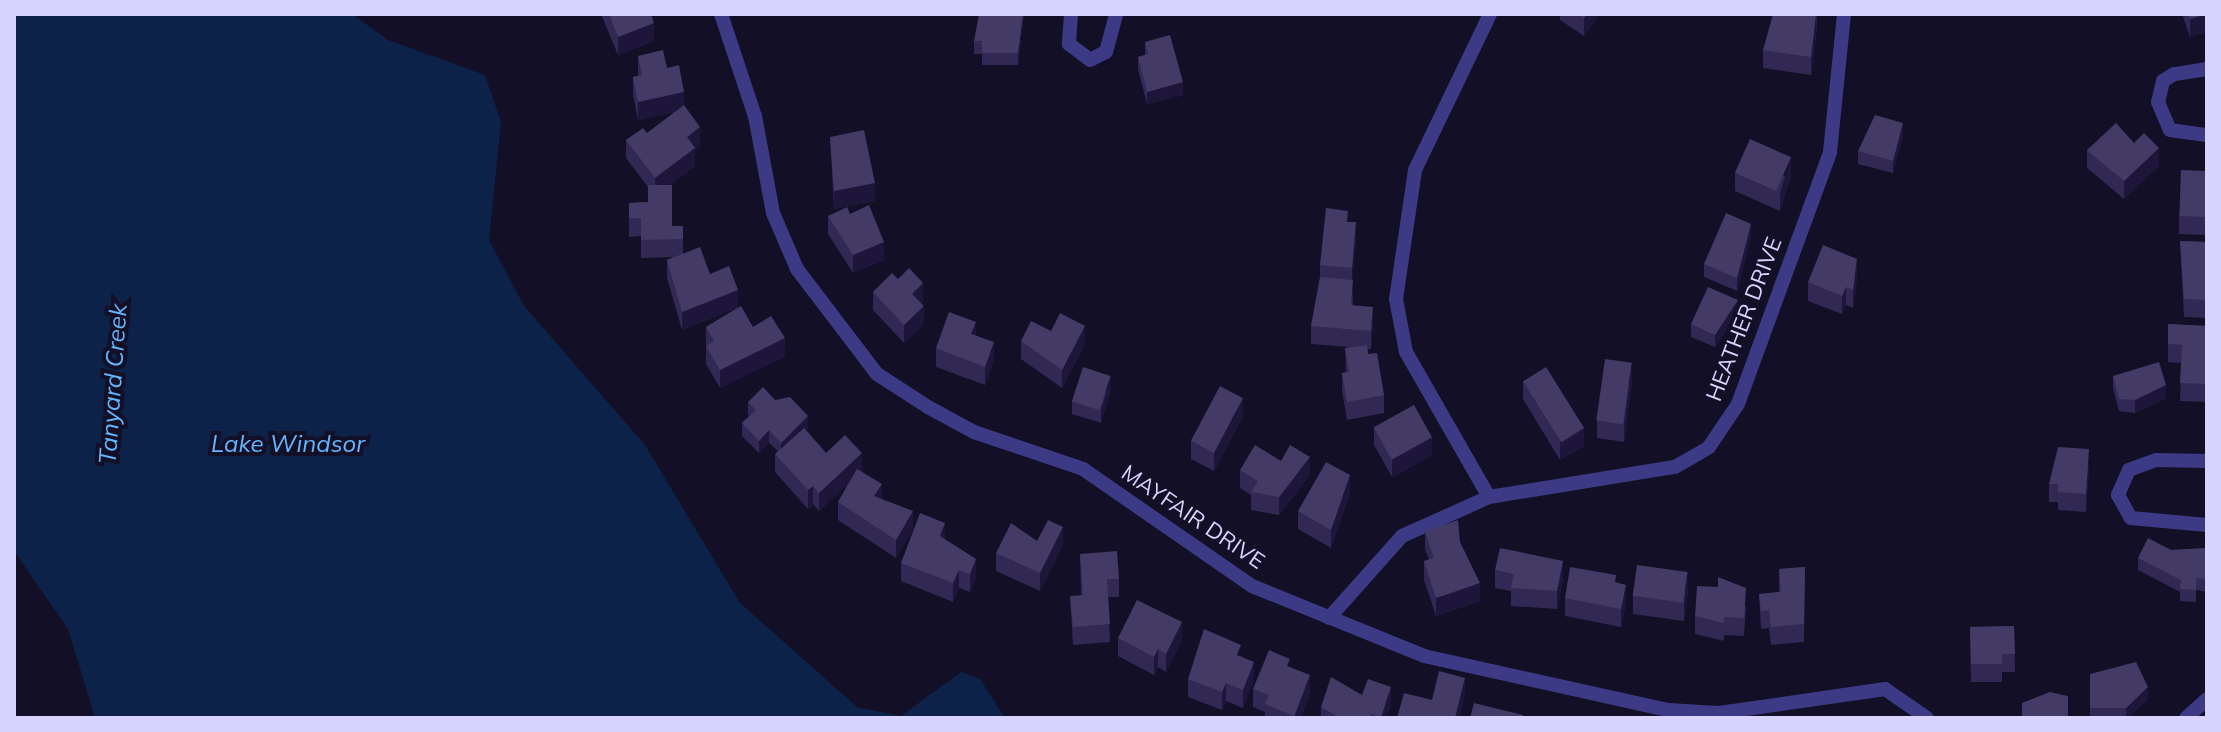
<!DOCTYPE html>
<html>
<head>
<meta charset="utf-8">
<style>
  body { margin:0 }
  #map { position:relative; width:2221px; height:732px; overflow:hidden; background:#130f26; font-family:Mulish,sans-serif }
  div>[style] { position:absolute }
  .water>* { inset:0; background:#0c2248 }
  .minor>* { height:14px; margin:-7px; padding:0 7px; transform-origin:7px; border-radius:7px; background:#3d3a85 }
  .wall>* { inset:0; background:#312854 }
  .shaded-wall>* { inset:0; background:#1d163a }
  .building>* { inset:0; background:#433a66; transform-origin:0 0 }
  span { translate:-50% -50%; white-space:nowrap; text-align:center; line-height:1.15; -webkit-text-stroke:8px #130f26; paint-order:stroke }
  .street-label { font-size:22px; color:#d9d4ff }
  .water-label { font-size:24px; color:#62b6ff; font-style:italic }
  .frame { position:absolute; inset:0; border:16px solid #d9d4ff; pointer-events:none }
</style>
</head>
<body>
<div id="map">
  <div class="water">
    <i style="clip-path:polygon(14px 14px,352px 14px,388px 40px,485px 75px,501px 122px,489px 240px,524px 306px,645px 445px,740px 603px,857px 707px,901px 716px,961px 672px,980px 679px,1005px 718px,95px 718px,68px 629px,14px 551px)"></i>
  </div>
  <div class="minor">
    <i style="left:721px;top:14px;width:108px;rotate:71.6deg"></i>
    <i style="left:755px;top:116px;width:99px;rotate:79.5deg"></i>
    <i style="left:773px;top:213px;width:61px;rotate:66.8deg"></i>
    <i style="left:797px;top:269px;width:132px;rotate:52.7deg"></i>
    <i style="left:877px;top:374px;width:61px;rotate:32.9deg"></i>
    <i style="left:928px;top:407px;width:52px;rotate:28.5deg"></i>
    <i style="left:974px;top:432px;width:115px;rotate:18.7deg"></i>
    <i style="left:1083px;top:469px;width:206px;rotate:34.7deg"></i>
    <i style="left:1252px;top:586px;width:186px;rotate:22.1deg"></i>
    <i style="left:1424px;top:656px;width:250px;rotate:12.5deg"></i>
    <i style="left:1668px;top:710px;width:51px;rotate:3.4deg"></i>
    <i style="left:1719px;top:713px;width:168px;rotate:-8.2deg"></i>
    <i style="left:1885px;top:689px;width:51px;rotate:34.6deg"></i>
    <i style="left:1071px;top:14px;width:30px;rotate:94deg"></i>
    <i style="left:1069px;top:44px;width:26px;rotate:37deg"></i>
    <i style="left:1090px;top:60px;width:18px;rotate:-27deg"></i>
    <i style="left:1106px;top:52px;width:39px;rotate:-75deg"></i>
    <i style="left:2207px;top:69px;width:33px;rotate:171deg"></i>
    <i style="left:2174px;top:74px;width:13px;rotate:148deg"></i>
    <i style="left:2163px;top:81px;width:22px;rotate:103deg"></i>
    <i style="left:2158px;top:102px;width:30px;rotate:67deg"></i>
    <i style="left:2170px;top:130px;width:37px;rotate:8deg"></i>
    <i style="left:2207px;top:461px;width:51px;rotate:-178.9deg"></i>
    <i style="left:2156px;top:460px;width:29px;rotate:160deg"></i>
    <i style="left:2129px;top:470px;width:27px;rotate:114deg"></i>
    <i style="left:2118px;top:495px;width:26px;rotate:61deg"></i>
    <i style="left:2131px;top:518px;width:76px;rotate:5.3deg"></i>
    <i style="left:1489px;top:497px;width:167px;rotate:-119.8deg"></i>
    <i style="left:1406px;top:352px;width:54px;rotate:-100.7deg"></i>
    <i style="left:1396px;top:299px;width:130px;rotate:-81.6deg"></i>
    <i style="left:1415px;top:170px;width:173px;rotate:-64.3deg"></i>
    <i style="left:1329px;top:618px;width:110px;rotate:-48.3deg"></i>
    <i style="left:1402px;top:536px;width:95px;rotate:-24.1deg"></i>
    <i style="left:1489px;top:497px;width:188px;rotate:-9.2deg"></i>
    <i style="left:1675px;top:467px;width:39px;rotate:-30deg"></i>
    <i style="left:1709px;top:447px;width:52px;rotate:-56deg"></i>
    <i style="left:1738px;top:404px;width:268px;rotate:-69.9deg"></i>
    <i style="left:1830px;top:152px;width:139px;rotate:-84.2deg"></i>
    <i style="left:2186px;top:718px;width:28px;rotate:-42deg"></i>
  </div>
  <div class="wall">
    <i style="clip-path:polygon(601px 14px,651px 14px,654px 41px,618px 55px)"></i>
    <i style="clip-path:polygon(1024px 14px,1018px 65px,982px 65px,982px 54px,974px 54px,974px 41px)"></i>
    <i style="clip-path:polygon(1560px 14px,1599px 14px,1584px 36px,1560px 20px)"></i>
    <i style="clip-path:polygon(1817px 14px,1817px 27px,1811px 75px,1763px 68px,1763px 50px)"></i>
    <i style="clip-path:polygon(2182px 14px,2207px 14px,2190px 37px)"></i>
    <i style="clip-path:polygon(1145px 42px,1183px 95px,1147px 104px,1138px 70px,1138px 57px,1145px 55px)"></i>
    <i style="clip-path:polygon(638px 56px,667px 68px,684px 106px,700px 145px,695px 149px,695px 166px,670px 185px,672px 226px,683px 226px,683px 253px,710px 274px,753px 327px,785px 356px,720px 388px,706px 364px,706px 327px,737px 308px,682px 330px,667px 278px,667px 260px,673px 257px,641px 258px,641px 236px,629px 237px,629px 203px,648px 202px,648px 187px,626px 158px,626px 140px,647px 133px,675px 112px,638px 120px,633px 95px,633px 77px,638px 76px)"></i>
    <i style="clip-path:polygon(1903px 135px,1893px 173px,1858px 164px,1858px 151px)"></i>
    <i style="clip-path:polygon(830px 137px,875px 201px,834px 209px)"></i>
    <i style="clip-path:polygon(2134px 143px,2159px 166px,2124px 199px,2087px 168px,2087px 150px)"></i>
    <i style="clip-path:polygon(2207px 171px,2207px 235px,2179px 234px,2179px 216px)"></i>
    <i style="clip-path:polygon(1735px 173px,1791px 176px,1780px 211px,1735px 191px)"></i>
    <i style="clip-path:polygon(850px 214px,884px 260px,853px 273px,828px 234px,828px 216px)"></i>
    <i style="clip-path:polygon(1751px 236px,1737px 291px,1704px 277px,1704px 264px)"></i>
    <i style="clip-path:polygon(1356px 240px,1352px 280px,1353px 305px,1373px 325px,1371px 349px,1368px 349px,1368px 354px,1384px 395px,1384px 413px,1347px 420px,1342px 391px,1342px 373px,1346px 372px,1345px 348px,1350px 347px,1311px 344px,1311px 326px,1320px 280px,1320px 265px)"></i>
    <i style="clip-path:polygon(2180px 241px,2207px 242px,2207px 318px,2184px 317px)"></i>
    <i style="clip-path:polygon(1857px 277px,1853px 308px,1846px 305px,1842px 314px,1808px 301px,1808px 282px)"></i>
    <i style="clip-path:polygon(898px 279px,923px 301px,921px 303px,924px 324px,904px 343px,873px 310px,873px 292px)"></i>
    <i style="clip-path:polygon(1738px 313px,1715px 347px,1691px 337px,1691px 324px)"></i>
    <i style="clip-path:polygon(2168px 324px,2207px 326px,2207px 402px,2180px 401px,2181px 363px,2168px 362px)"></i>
    <i style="clip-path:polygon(1051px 331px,1085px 344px,1062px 388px,1021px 359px,1021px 341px)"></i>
    <i style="clip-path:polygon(976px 335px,994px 360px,985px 385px,936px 367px,936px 348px)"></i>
    <i style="clip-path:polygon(2113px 376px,2166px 398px,2135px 413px,2119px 411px,2113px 389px)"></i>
    <i style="clip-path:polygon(1523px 381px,1584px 446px,1560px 460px,1523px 399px)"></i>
    <i style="clip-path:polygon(1632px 381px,1624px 442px,1597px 438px,1597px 420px)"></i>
    <i style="clip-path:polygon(1111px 389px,1101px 423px,1072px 414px,1072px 401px)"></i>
    <i style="clip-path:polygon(775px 400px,808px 428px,806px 430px,826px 453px,862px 471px,882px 499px,913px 529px,896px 558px,838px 520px,838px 502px,848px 484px,819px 511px,813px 504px,808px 509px,775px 472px,775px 454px,778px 451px,769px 443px,759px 453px,742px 436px,742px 423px,749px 416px,748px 414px,748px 402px)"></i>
    <i style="clip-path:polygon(1243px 416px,1214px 471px,1191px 459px,1191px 441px)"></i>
    <i style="clip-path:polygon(1374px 427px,1432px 455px,1392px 477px,1374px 445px)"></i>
    <i style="clip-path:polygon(1281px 461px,1310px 475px,1279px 515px,1251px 510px,1251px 495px,1240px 488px,1240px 470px)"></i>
    <i style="clip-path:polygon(2089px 467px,2086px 512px,2058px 510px,2058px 502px,2049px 502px,2049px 484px)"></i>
    <i style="clip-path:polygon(1350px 493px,1331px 548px,1298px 529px,1298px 511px)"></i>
    <i style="clip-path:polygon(1425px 531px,1460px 542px,1480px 601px,1436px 616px,1424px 580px,1424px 561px,1429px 560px,1425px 549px)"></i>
    <i style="clip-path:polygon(945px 540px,976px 577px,970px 592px,959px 588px,953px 602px,901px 581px,901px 563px)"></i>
    <i style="clip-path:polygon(1037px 541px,1063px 545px,1040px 591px,996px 571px,996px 553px)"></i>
    <i style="clip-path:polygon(2207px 548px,2207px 592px,2196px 590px,2196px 602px,2180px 601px,2180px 592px,2138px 570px,2138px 558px,2171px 550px)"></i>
    <i style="clip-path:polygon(1080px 554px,1119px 579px,1119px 597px,1108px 597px,1110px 642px,1073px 645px,1070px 596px,1081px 596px)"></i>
    <i style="clip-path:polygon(1805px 567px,1804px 642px,1771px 645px,1769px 628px,1761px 629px,1759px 594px,1779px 592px,1779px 569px)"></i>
    <i style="clip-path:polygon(1495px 570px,1563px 579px,1557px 609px,1511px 606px,1511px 591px,1495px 588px)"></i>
    <i style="clip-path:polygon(1616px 582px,1626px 603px,1621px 627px,1565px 616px,1565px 598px)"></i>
    <i style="clip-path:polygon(1688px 590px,1684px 621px,1633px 614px,1633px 596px)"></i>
    <i style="clip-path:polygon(1746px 606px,1744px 636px,1724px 635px,1724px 641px,1695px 634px,1695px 616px)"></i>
    <i style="clip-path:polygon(2014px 626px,2015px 672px,2002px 672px,2002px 682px,1971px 682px,1970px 627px)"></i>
    <i style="clip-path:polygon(1118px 638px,1182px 640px,1166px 672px,1158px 667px,1154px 675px,1118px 656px)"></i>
    <i style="clip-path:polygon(1241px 656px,1254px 680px,1243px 708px,1226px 701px,1222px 710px,1188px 697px,1188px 679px)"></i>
    <i style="clip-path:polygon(1290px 667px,1310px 693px,1301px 718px,1265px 718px,1265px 712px,1253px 707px,1253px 689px)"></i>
    <i style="clip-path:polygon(2090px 674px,2148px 699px,2128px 718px,2090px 718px)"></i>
    <i style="clip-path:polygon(1362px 695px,1391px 705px,1386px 718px,1321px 718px,1321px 707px)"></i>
  </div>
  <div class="shaded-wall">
    <i style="clip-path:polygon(1023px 14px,1024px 14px,1018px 65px,1018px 53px)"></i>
    <i style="clip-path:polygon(1587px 14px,1599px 14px,1584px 36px,1584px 18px)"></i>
    <i style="clip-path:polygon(1816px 14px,1817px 27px,1811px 75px,1811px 57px)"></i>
    <i style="clip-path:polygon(2207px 14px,2207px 32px,2190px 37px,2190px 19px)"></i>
    <i style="clip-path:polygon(654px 23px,654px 41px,618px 55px,618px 37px)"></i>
    <i style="clip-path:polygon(1183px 82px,1183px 95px,1147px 104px,1147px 92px)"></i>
    <i style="clip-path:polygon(684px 92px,684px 110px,638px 120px,638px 102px)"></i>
    <i style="clip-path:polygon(1903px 123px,1903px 135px,1893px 173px,1893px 161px)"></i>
    <i style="clip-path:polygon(700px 127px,700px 145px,695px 149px,695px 166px,655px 196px,655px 178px,687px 137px)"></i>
    <i style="clip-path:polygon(2159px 148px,2159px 166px,2124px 199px,2124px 181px)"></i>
    <i style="clip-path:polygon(1791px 157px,1791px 176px,1780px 211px,1780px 193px)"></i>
    <i style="clip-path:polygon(875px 183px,875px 201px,834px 209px,834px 191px)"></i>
    <i style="clip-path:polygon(1356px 222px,1356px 240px,1352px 286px,1352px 268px)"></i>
    <i style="clip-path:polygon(1751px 224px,1751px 236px,1737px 291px,1737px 278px)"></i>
    <i style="clip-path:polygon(884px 242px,884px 260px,853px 273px,853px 255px)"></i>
    <i style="clip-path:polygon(1857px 259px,1857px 277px,1853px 308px,1853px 290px)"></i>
    <i style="clip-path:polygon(923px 283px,923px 301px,912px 312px,912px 294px)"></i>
    <i style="clip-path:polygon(1846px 287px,1846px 305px,1842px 314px,1842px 296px)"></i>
    <i style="clip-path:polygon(738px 290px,738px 308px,682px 330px,682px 312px)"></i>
    <i style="clip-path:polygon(1738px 300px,1738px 313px,1715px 347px,1715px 335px)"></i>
    <i style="clip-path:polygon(924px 306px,924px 324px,904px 343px,904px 325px)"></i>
    <i style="clip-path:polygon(1373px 307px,1373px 325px,1371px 349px,1371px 331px)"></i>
    <i style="clip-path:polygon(976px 322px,976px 340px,971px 334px)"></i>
    <i style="clip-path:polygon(1085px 326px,1085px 344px,1062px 388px,1062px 370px)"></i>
    <i style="clip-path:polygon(785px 338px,785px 356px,720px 388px,720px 370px)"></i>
    <i style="clip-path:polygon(994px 342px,994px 360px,985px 385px,985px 367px)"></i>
    <i style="clip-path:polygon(1632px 363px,1632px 381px,1624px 442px,1624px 424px)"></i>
    <i style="clip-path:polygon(1111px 376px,1111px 389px,1101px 423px,1101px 410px)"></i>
    <i style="clip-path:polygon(2166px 385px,2166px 398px,2135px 413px,2135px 400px)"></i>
    <i style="clip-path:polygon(1243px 398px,1243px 416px,1214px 471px,1214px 453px)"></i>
    <i style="clip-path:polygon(808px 416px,808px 428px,781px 455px,781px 443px)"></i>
    <i style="clip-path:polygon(1584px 428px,1584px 446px,1560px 460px,1560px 442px)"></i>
    <i style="clip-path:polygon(769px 430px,769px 443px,759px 453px,759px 441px)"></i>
    <i style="clip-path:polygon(1432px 437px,1432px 455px,1392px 477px,1392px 459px)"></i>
    <i style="clip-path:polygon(2089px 449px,2089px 467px,2086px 512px,2086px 494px)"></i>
    <i style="clip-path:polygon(862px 453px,862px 471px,819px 511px,819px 493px)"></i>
    <i style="clip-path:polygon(1310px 457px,1310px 475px,1279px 515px,1279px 497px)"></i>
    <i style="clip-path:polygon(1350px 475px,1350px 493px,1331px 548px,1331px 530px)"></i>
    <i style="clip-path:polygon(882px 484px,882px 502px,874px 496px)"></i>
    <i style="clip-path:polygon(813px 486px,813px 504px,808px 509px,808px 490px)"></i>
    <i style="clip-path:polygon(913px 511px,913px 529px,896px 558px,896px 540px)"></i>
    <i style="clip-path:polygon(945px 523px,945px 541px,940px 536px)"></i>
    <i style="clip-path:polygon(1063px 527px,1063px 545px,1040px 591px,1040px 573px)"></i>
    <i style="clip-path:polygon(976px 559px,976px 577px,970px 592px,970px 574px)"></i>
    <i style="clip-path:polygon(1563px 561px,1563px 579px,1557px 609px,1557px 591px)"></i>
    <i style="clip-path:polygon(959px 570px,959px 588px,953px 602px,953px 583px)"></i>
    <i style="clip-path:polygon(1688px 572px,1688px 590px,1684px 621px,1684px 603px)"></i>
    <i style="clip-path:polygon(1480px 583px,1480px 601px,1436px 616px,1436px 598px)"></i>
    <i style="clip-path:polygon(1626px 585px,1626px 603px,1621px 627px,1621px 609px)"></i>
    <i style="clip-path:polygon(1182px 622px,1182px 640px,1166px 672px,1166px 654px)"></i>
    <i style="clip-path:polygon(1158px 649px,1158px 667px,1154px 675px,1154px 657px)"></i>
    <i style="clip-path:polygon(1254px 662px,1254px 680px,1243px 708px,1243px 690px)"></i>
    <i style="clip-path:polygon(1310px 675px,1310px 693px,1301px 718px,1294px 718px)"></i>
    <i style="clip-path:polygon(1465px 678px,1465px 696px,1460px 718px,1455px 718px)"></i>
    <i style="clip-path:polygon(1226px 683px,1226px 701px,1222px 710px,1222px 692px)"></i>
    <i style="clip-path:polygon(1391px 687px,1391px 705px,1386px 718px,1381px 718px)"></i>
    <i style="clip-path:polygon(2148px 687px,2148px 699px,2128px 718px,2126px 718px,2126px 708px)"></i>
  </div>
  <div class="building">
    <i style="clip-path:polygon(609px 14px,651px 14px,654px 23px,618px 37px)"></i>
    <i style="clip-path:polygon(979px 14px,1023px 14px,1018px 53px,982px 53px,982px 41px,974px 41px)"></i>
    <i style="clip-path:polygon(1578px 14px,1587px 14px,1584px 18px)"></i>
    <i style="clip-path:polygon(1773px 14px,1816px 14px,1811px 57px,1763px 50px)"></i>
    <i style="clip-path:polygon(2188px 14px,2206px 14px,2190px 19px)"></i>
    <i style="clip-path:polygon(1170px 35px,1183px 82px,1147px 92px,1138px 57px,1148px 54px,1145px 42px)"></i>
    <i style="clip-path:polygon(663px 50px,667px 68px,679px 65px,684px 92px,638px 102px,633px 77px,642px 75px,638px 56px)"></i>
    <i style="clip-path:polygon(684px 105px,700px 127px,687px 137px,695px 148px,655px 178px,626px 140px,643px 128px,647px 133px)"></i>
    <i style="clip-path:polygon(1875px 115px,1903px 123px,1893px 161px,1858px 151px)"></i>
    <i style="clip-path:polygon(2116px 123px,2134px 143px,2144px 133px,2159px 148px,2124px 181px,2087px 150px)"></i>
    <i style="clip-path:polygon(864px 130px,875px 183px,834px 191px,830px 137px)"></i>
    <i style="left:1750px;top:139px;width:45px;height:37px;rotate:24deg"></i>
    <i style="left:2181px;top:170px;width:26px;height:46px;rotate:2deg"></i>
    <i style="clip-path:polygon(648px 185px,672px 185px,672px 226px,683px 226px,683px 239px,641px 240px,641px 218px,629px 218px,629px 203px,648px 202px)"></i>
    <i style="clip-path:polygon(869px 205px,884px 242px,853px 255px,828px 216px,847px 207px,850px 214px)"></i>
    <i style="clip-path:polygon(1326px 208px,1348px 211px,1347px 222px,1356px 222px,1352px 268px,1320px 265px)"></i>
    <i style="clip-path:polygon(1726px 213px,1751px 224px,1737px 278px,1704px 264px)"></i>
    <i style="clip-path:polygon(2180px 241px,2207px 242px,2207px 300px,2184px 299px)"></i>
    <i style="clip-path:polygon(1823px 245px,1857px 259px,1853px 290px,1846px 287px,1842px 296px,1808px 282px)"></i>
    <i style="clip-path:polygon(700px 247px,710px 274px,729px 266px,738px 290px,682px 312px,667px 260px)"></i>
    <i style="clip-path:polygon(909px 268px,923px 283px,912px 294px,924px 306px,904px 325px,873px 292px,892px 273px,898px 279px)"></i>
    <i style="clip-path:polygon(1320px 277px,1353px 280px,1351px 305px,1373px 307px,1371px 331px,1311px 326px)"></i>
    <i style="clip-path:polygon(1708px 287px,1738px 300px,1715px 335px,1691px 324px)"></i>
    <i style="clip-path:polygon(741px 306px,753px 327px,771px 316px,785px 338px,720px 370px,706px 346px,714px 341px,706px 327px)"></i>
    <i style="clip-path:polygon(949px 312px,976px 322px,971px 334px,994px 342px,985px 367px,936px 348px)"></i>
    <i style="clip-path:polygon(1060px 313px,1085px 326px,1062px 370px,1021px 341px,1031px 321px,1051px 331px)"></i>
    <i style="clip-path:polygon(2168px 324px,2207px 326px,2207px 384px,2180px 383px,2182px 345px,2168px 344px)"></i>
    <i style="clip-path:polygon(1367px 345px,1368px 354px,1377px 353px,1384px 395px,1347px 402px,1342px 373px,1349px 372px,1345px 348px)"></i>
    <i style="left:1605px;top:359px;width:27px;height:62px;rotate:8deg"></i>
    <i style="clip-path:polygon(2159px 362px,2166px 385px,2135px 400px,2119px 399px,2113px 376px)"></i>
    <i style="left:1083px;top:367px;width:29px;height:36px;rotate:18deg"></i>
    <i style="left:1546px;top:367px;width:72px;height:27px;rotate:58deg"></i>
    <i style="left:1220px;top:386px;width:26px;height:62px;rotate:28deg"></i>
    <i style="clip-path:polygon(763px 387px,775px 400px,790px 397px,808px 416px,781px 443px,769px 430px,759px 441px,742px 423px,756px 410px,748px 402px)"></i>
    <i style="left:1414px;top:405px;width:37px;height:46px;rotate:61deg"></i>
    <i style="clip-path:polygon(804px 428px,826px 453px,845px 435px,862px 453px,819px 493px,813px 486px,808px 490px,775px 454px)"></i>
    <i style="clip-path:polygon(1255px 445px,1281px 461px,1290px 445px,1310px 457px,1279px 497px,1251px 492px,1258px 481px,1240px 470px)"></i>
    <i style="clip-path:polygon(2058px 447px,2089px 449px,2086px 494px,2058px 492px,2058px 484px,2049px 484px)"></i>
    <i style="clip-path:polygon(1326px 462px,1350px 475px,1331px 530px,1298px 511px)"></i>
    <i style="clip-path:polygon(857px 469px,882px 484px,874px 496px,913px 511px,896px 540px,838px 502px)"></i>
    <i style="clip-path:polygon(920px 513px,945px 523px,940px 536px,976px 559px,970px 574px,959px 570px,953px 583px,901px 563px)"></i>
    <i style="clip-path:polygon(1048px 520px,1063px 527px,1040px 573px,996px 553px,1011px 523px,1037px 541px)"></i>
    <i style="clip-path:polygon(1458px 520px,1460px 542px,1480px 583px,1436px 598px,1424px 561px,1434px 558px,1425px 531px)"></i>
    <i style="clip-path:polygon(2148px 538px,2171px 550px,2207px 548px,2207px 579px,2196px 578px,2196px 590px,2180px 589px,2181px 580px,2138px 558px)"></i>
    <i style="clip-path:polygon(1500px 548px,1563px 561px,1557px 591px,1511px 588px,1514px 574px,1495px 570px)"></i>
    <i style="clip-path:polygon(1117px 551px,1119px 579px,1107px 579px,1110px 624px,1073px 627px,1070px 596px,1083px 595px,1080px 554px)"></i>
    <i style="left:1637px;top:565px;width:51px;height:31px;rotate:8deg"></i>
    <i style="clip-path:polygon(1570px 567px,1616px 575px,1615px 582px,1626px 585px,1621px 609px,1565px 598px)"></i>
    <i style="clip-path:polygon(1805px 567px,1804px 624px,1771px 627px,1769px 610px,1761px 611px,1759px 594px,1781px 592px,1779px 569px)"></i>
    <i style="clip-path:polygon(1718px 577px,1746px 588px,1744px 618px,1724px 617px,1724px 623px,1695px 616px,1697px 586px,1718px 587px)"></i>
    <i style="clip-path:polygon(1137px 600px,1182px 622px,1166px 654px,1158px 649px,1154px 657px,1118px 638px)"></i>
    <i style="clip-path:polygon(2014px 626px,2015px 654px,2002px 654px,2002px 664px,1971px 664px,1970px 627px)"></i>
    <i style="clip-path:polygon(1204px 629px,1241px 645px,1237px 655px,1254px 662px,1243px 690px,1226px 683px,1222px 692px,1188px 679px)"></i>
    <i style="clip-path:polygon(1269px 650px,1290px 659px,1287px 666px,1310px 675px,1294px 716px,1265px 704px,1269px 695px,1253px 689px)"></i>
    <i style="clip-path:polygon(2136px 662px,2148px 687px,2126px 708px,2090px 708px,2090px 674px)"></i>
    <i style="clip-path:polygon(1439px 671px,1465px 678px,1455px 718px,1397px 718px,1404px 693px,1432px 700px)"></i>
    <i style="clip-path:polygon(1331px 677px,1362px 695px,1368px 679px,1391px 687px,1381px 717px,1371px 714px,1370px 718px,1340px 718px,1321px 707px)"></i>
    <i style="clip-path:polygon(2050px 692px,2068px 696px,2068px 718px,2022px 718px,2022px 703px)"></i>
    <i style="clip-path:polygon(1474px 703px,1523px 715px,1522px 718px,1470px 718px)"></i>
  </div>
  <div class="street-label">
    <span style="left:1744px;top:319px;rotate:-69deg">HEATHER DRIVE</span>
    <span style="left:1193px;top:517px;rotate:34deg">MAYFAIR DRIVE</span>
  </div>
  <div class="water-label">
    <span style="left:113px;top:384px;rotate:-86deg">Tanyard Creek</span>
    <span style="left:288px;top:444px">Lake Windsor</span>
  </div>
  <div class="frame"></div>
</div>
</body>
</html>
